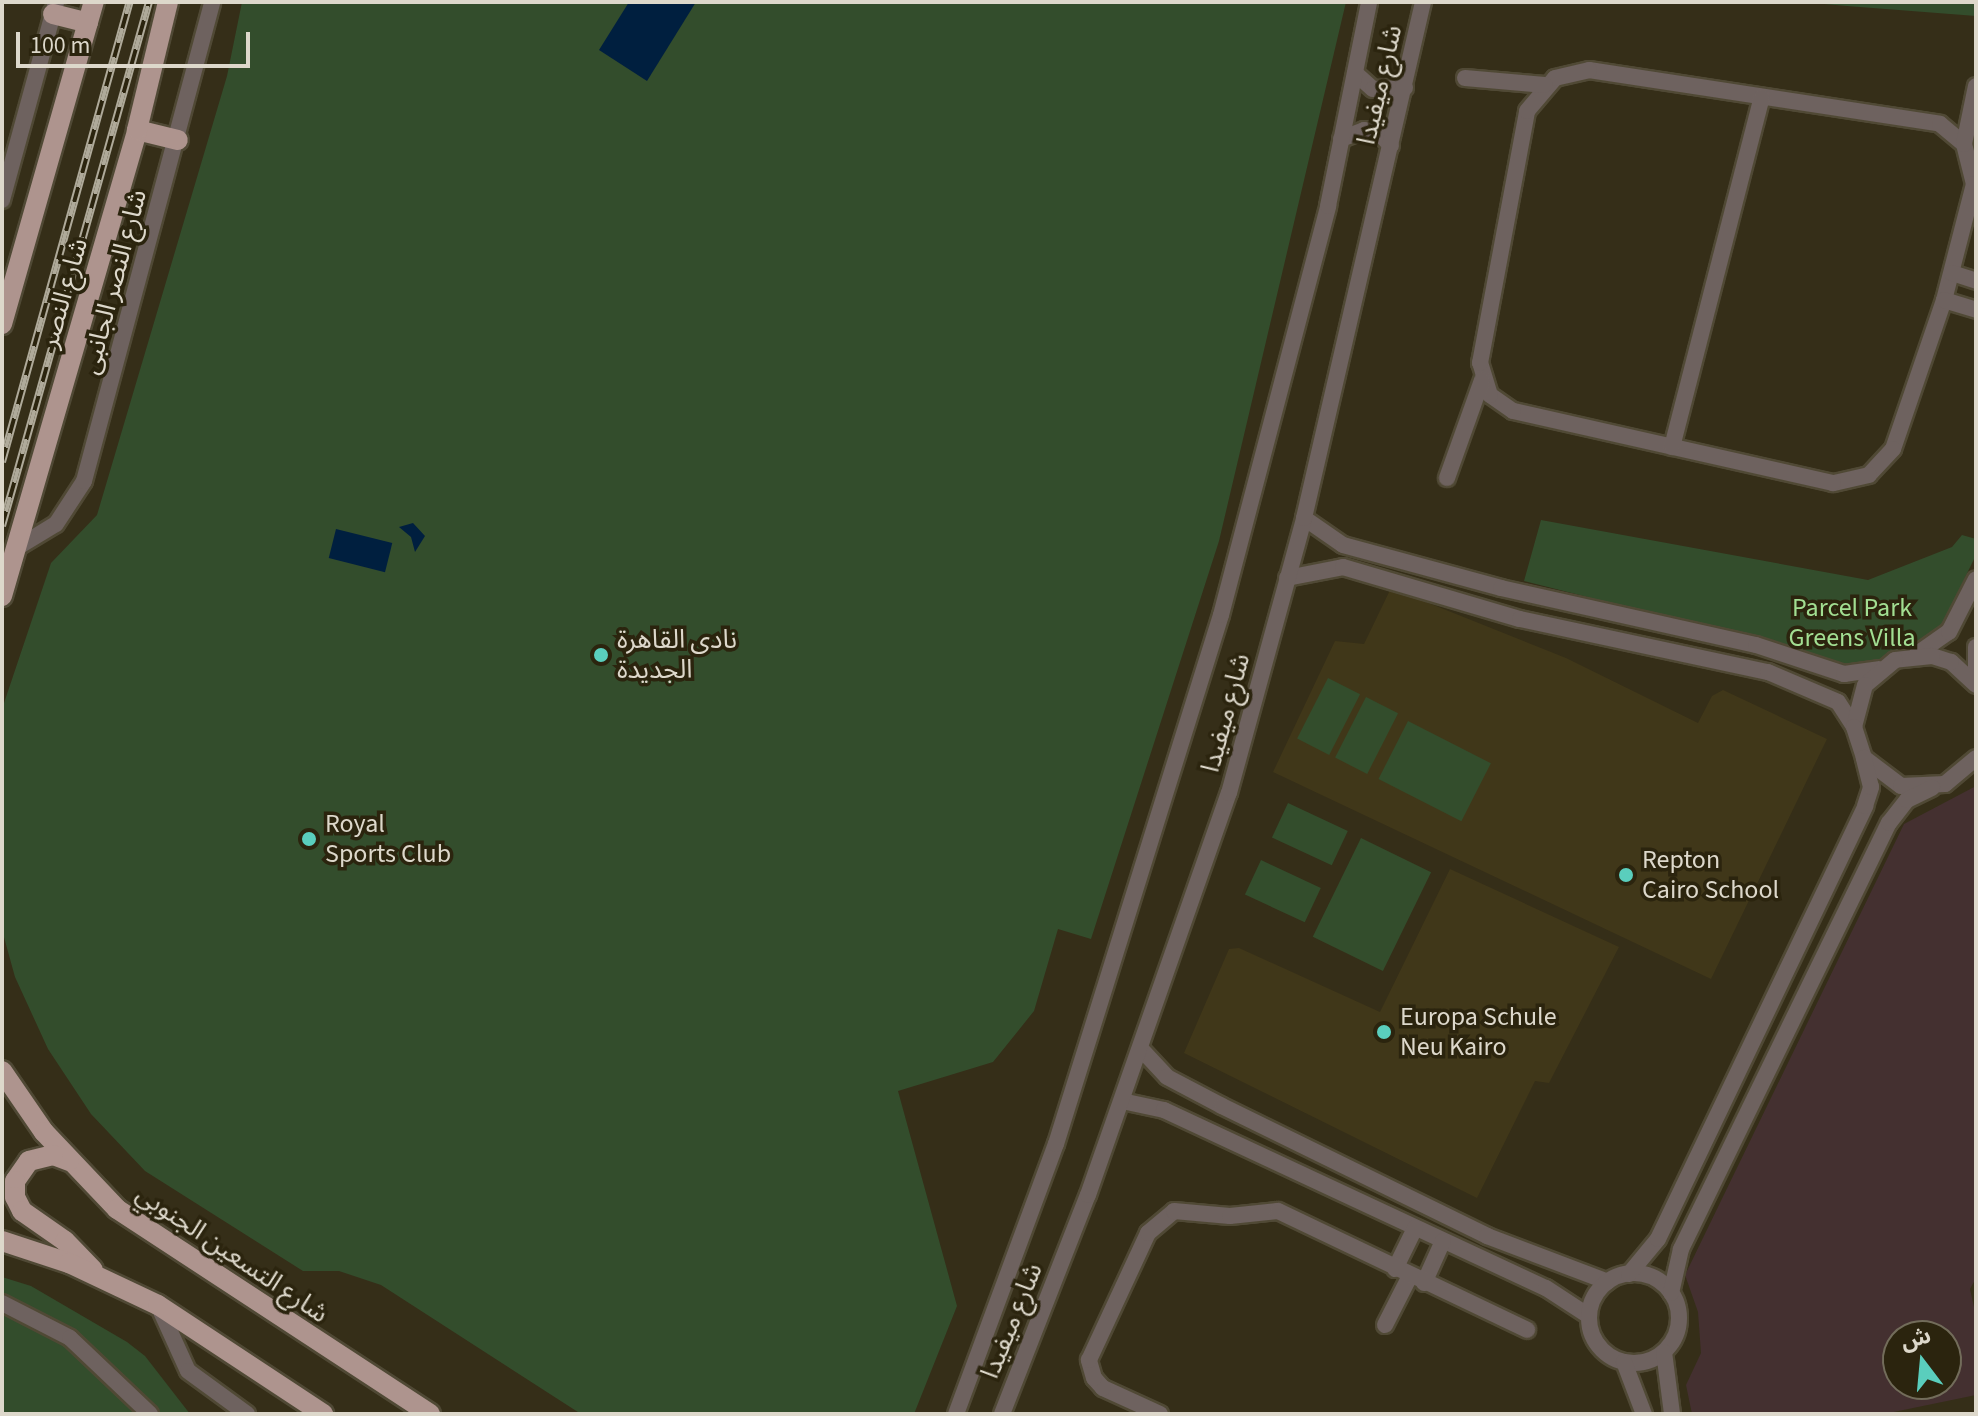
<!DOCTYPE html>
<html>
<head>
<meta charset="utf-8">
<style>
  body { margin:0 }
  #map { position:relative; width:1978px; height:1416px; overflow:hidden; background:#352e18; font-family:"Source Sans 3","Noto Sans Arabic",sans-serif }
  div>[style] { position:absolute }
  .commercial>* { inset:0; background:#443030 }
  .built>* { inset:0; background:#403719 }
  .green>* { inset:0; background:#334d2c; transform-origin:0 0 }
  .water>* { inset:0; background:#001f3f; transform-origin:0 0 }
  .roads { filter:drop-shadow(2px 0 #504935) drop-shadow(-2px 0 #504935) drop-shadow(0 2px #504935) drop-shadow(0 -2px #504935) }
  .minor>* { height:16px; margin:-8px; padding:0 8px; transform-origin:8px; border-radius:8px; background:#6e625f }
  .minor>.ring { margin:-8px; padding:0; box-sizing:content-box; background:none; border:16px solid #6e625f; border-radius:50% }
  .major>* { height:20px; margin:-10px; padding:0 10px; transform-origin:10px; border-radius:10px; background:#ae948e }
  .rail>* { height:8px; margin-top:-4px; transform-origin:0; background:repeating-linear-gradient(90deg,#2b240e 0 15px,#afaa9a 0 30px); box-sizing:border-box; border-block:2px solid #afaa9a }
  .dots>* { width:22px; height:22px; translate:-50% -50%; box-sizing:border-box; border:4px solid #2b240e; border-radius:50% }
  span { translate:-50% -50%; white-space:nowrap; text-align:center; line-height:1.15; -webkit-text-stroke:7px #2b240e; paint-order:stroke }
  .street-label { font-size:26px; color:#ddd8cb }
  .park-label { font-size:26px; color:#a2de92 }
  .poi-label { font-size:26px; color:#ddd8cb }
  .left { translate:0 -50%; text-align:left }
  .frame { position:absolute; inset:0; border:4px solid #ddd8cb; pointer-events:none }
  .north { position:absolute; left:1882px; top:1320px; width:80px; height:80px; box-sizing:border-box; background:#2b240e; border:2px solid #726c5a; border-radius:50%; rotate:344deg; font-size:22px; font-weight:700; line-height:32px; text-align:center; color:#ddd8cb }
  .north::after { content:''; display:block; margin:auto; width:28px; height:36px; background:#5acebd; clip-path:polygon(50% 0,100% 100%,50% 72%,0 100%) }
  .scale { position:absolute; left:16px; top:32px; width:234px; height:36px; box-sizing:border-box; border:4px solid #ddd8cb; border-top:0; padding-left:10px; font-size:24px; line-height:28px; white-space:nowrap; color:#ddd8cb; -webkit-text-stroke:6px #2b240e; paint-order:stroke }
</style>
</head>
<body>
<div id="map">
  <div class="commercial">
    <i style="clip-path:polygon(evenodd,1976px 786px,1976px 1278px,1970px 1289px,1976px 1316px,1976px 1395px,1884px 1414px,1692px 1414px,1686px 1385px,1701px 1353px,1698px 1312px,1685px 1275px,1904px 824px,1976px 786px,1898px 1336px,1946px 1336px,1946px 1384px,1898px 1384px,1898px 1336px)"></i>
  </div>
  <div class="built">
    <i style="clip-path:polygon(1391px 588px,1566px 658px,1698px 723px,1712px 696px,1723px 690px,1827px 739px,1711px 979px,1273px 772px,1335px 641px,1364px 644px)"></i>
    <i style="clip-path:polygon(1450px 869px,1619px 947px,1549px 1083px,1535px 1081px,1477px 1198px,1184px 1053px,1229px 949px,1239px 948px,1380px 1012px)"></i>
  </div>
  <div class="green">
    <i style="clip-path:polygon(242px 2px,1346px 2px,1219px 541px,1091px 939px,1058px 929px,1034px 1011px,993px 1062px,898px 1091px,957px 1306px,914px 1414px,581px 1414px,381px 1285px,339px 1271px,303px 1271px,145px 1171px,91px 1114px,48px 1049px,15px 977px,2px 930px,2px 709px,51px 563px,97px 515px,227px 76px)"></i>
    <i style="clip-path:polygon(1801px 2px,1976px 2px,1976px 16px,1847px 6px)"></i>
    <i style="clip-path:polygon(1541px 520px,1868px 580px,1952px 547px,1962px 535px,1976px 539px,1976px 555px,1938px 633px,1872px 666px,1844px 668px,1814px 654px,1524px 581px)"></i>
    <i style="left:1328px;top:678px;width:36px;height:68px;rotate:27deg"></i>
    <i style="left:1366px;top:697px;width:36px;height:68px;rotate:27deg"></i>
    <i style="left:1408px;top:721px;width:93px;height:65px;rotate:27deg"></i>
    <i style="left:1288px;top:803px;width:66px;height:38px;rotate:25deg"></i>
    <i style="left:1361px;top:838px;width:78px;height:110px;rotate:26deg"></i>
    <i style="left:1261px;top:860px;width:66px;height:38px;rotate:25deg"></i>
    <i style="clip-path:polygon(2px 1277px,31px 1286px,127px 1342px,145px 1356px,190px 1414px,2px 1414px)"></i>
  </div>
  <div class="water">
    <i style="clip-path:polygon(629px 2px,696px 2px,647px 81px,599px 50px)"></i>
    <i style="clip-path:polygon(413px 523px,425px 536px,415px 552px,411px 537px,399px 527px)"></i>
    <i style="left:336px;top:529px;width:58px;height:30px;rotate:14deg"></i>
  </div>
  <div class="roads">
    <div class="minor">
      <i style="left:1589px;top:70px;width:355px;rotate:8.7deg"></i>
      <i style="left:1940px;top:124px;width:31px;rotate:40deg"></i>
      <i style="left:1964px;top:144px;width:41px;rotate:76deg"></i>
      <i style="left:1974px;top:184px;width:120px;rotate:104.5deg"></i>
      <i style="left:1944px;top:300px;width:157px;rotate:108.9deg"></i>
      <i style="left:1893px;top:449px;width:35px;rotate:133deg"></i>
      <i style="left:1869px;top:475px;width:37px;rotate:167deg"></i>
      <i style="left:1833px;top:483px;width:328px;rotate:-167.3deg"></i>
      <i style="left:1513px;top:411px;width:28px;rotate:-145deg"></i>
      <i style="left:1490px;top:395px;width:34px;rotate:-107deg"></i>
      <i style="left:1480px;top:363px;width:256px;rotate:-79.4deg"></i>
      <i style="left:1527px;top:111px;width:43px;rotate:-49.7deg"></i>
      <i style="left:1555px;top:78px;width:35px;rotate:-13deg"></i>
      <i style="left:1355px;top:73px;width:24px;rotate:42deg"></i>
      <i style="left:1373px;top:89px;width:32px;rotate:-2deg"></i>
      <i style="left:1465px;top:78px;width:80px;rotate:5deg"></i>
      <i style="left:1341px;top:139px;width:25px;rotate:-21deg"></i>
      <i style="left:1364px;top:130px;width:16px;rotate:14deg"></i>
      <i style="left:1380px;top:134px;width:16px;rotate:47deg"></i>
      <i style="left:1964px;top:144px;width:59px;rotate:-78.3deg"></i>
      <i style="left:2px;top:200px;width:205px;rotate:-74.7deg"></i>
      <i style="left:1952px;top:273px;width:25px;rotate:18deg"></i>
      <i style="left:1944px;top:300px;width:34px;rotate:17deg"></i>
      <i style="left:1672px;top:447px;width:361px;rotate:-75.6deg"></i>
      <i style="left:1447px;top:478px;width:104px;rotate:-70.3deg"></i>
      <i style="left:1304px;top:518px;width:47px;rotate:34.7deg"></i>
      <i style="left:1343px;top:545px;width:164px;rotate:15.2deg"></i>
      <i style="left:1501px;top:588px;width:261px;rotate:12.6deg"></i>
      <i style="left:1756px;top:645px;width:93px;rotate:18.2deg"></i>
      <i style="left:1844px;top:674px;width:35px;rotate:-8deg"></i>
      <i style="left:18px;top:547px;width:44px;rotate:-31.2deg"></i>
      <i style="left:56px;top:524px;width:51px;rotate:-56.9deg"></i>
      <i style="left:84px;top:481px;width:496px;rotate:-75deg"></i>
      <i style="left:1287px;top:578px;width:57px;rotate:-11.1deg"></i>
      <i style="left:1343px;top:567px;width:184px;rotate:16.4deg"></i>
      <i style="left:1520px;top:619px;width:254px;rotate:12.1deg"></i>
      <i style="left:1768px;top:672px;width:76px;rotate:23.2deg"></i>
      <i style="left:1838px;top:702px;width:30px;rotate:57deg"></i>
      <i style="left:1976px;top:647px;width:30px;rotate:90deg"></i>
      <i style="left:1917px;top:654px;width:39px;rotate:-35deg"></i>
      <i style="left:1949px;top:632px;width:59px;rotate:-63deg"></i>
      <i style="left:1976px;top:685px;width:34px;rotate:-137deg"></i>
      <i style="left:1951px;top:662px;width:20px;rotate:-162deg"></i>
      <i style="left:1932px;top:656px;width:37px;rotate:174deg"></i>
      <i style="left:1895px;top:660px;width:39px;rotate:140deg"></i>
      <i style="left:1865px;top:685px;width:43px;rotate:104.7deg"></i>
      <i style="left:1854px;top:727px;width:33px;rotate:72deg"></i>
      <i style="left:1864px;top:758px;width:46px;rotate:37.1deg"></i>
      <i style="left:1901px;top:786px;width:44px;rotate:-2.6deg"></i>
      <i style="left:1945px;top:784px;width:40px;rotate:-40deg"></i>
      <i style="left:1141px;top:1049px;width:38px;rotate:47deg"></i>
      <i style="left:1167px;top:1077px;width:62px;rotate:27.8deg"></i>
      <i style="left:1222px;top:1106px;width:295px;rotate:26.1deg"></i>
      <i style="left:1487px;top:1236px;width:129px;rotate:20.8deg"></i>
      <i style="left:1122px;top:1101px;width:43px;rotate:12.1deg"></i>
      <i style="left:1164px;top:1110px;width:421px;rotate:25deg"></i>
      <i style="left:1546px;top:1288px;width:51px;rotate:33.1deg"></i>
      <i style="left:1395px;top:1269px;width:46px;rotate:-64deg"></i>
      <i class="ring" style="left:1589px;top:1273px;width:74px;height:74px"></i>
      <i style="left:1629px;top:1274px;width:45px;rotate:-50.4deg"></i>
      <i style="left:1658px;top:1239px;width:480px;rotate:-64.4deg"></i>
      <i style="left:1865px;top:806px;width:20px;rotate:-72deg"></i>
      <i style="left:1871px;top:787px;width:30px;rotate:-104deg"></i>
      <i style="left:1424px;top:1283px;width:46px;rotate:-65.7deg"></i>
      <i style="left:1671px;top:1293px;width:45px;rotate:-77.2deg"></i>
      <i style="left:1681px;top:1249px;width:474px;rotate:-64deg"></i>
      <i style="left:1889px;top:823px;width:29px;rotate:-52deg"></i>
      <i style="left:1907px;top:800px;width:28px;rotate:-26deg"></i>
      <i style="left:2px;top:1303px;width:76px;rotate:27.2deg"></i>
      <i style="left:70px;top:1338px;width:110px;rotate:43.5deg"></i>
      <i style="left:158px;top:1305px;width:72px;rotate:65.6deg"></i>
      <i style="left:188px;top:1371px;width:73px;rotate:36.1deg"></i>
      <i style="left:1385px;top:1325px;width:55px;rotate:-63deg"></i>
      <i style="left:1664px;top:1352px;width:63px;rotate:82.6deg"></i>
      <i style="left:1624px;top:1362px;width:56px;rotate:69deg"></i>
      <i style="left:956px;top:1414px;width:288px;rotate:-69.7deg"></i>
      <i style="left:1056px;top:1144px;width:554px;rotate:-72.68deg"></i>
      <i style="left:1221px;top:615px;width:423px;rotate:-75.3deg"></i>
      <i style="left:1328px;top:206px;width:208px;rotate:-78.6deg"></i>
      <i style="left:1002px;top:1414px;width:235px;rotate:-68.6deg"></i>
      <i style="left:1088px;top:1195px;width:426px;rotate:-70.7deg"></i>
      <i style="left:1229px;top:793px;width:285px;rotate:-74.7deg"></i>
      <i style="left:1304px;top:518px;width:530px;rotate:-77.01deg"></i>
      <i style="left:1160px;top:1414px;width:63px;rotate:-155.5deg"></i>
      <i style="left:1103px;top:1388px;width:13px;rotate:-132deg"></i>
      <i style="left:1094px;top:1378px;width:19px;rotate:-106deg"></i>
      <i style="left:1089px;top:1360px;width:140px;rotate:-65.1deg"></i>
      <i style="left:1148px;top:1233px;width:34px;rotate:-40deg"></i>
      <i style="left:1174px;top:1211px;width:56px;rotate:5.1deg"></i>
      <i style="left:1230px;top:1216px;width:48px;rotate:-5.9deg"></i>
      <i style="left:1278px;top:1211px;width:276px;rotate:25.5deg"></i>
    </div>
    <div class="major">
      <i style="left:53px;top:14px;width:36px;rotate:14deg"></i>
      <i style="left:137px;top:130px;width:42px;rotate:13.7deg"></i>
      <i style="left:2px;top:324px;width:335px;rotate:-74.1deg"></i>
      <i style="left:2px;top:596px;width:485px;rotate:-73.8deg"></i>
      <i style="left:137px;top:130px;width:132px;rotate:-76.4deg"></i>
      <i style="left:2px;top:1071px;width:74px;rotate:55.5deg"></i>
      <i style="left:44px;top:1132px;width:106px;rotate:46.5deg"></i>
      <i style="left:117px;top:1209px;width:374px;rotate:33.2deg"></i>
      <i style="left:69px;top:1161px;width:17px;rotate:-159deg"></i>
      <i style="left:53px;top:1155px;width:25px;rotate:166deg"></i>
      <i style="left:29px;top:1161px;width:24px;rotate:125deg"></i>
      <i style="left:15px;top:1181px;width:16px;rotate:90deg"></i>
      <i style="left:15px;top:1197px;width:16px;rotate:63deg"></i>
      <i style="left:22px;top:1211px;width:52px;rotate:34.9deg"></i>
      <i style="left:65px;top:1241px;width:40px;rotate:46deg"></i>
      <i style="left:2px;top:1241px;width:71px;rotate:18.2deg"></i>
      <i style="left:69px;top:1263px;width:98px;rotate:25.3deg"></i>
      <i style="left:158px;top:1305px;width:198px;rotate:33.4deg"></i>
    </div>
  </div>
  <div class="rail">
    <i style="left:2px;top:462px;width:477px;rotate:-74.5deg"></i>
    <i style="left:2px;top:526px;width:544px;rotate:-74.33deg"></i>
  </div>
  <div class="dots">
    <i style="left:601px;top:655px;background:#5acebd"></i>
    <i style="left:309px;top:839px;background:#5acebd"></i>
    <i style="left:1626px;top:875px;background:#5acebd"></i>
    <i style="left:1384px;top:1032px;background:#5acebd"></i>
  </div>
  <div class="street-label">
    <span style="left:1380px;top:85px;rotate:-77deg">شارع ميفيدا</span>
    <span style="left:114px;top:282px;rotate:-75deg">شارع النصر الجانبى</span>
    <span style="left:64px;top:293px;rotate:-74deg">شارع النصر</span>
    <span style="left:1226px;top:713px;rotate:-75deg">شارع ميفيدا</span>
    <span style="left:232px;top:1254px;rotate:34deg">شارع التسعين الجنوبي</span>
    <span style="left:1012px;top:1321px;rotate:-68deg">شارع ميفيدا</span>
  </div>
  <div class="park-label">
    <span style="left:1852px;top:623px">Parcel Park<br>Greens Villa</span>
  </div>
  <div class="poi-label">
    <span class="left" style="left:617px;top:655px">نادى القاهرة<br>الجديدة</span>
    <span class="left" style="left:325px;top:839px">Royal<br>Sports Club</span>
    <span class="left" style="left:1642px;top:875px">Repton<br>Cairo School</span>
    <span class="left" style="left:1400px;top:1032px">Europa Schule<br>Neu Kairo</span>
  </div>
  <div class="frame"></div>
  <div class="north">ش</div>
  <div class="scale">100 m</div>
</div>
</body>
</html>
